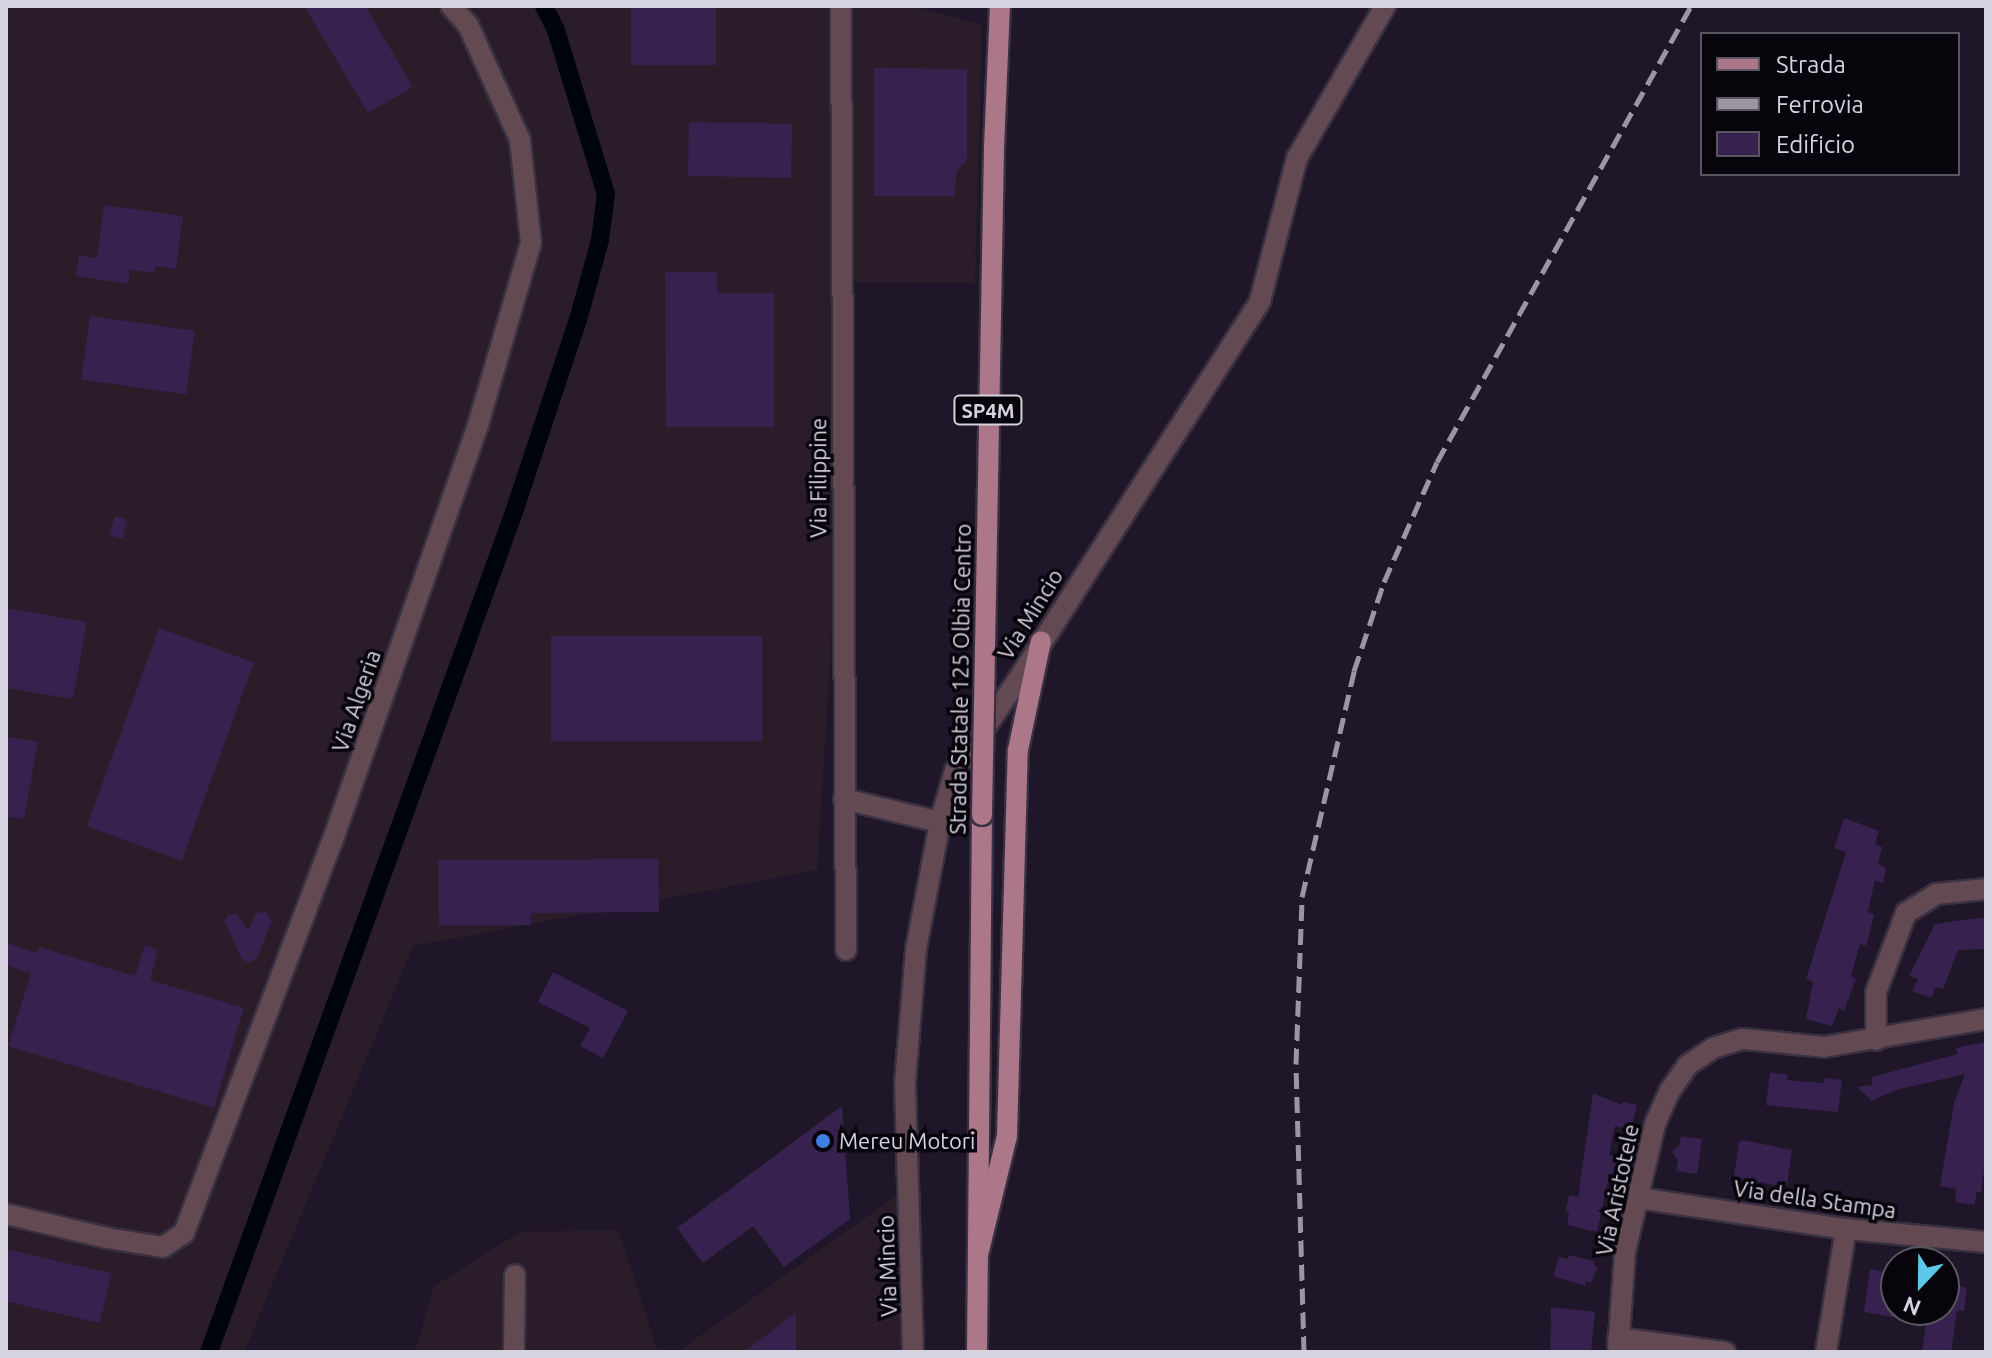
<!DOCTYPE html>
<html>
<head>
<meta charset="utf-8">
<style>
  body { margin:0 }
  #map { position:relative; width:1992px; height:1358px; overflow:hidden; background:#1f1629; font-family:Ubuntu,sans-serif }
  div>[style] { position:absolute }
  .industrial>* { inset:0; background:#2a1d29 }
  .canal>* { height:18px; margin:-9px; padding:0 9px; transform-origin:9px; border-radius:9px; background:#00050b }
  .building>* { inset:0; background:#37214e; transform-origin:0 0 }
  .roads { filter:drop-shadow(2px 0 #393042) drop-shadow(-2px 0 #393042) drop-shadow(0 2px #393042) drop-shadow(0 -2px #393042) }
  .minor>* { height:20px; margin:-10px; padding:0 10px; transform-origin:10px; border-radius:10px; background:#624952 }
  .major>* { height:20px; margin:-10px; padding:0 10px; transform-origin:10px; border-radius:10px; background:#ab7789 }
  .rail>* { height:5px; margin-top:-2.5px; transform-origin:0; background:repeating-linear-gradient(90deg,#9b95a4 0 16px,transparent 0 24px) }
  .bridges { filter:drop-shadow(2px 0 #393042) drop-shadow(-2px 0 #393042) drop-shadow(0 2px #393042) drop-shadow(0 -2px #393042) }
  .major-bridge>* { height:20px; margin:-10px; padding:0 10px; transform-origin:10px; border-radius:10px; background:#ab7789 }
  .dots>* { width:22px; height:22px; translate:-50% -50%; box-sizing:border-box; border:4px solid #07040b; border-radius:50% }
  span { translate:-50% -50%; white-space:nowrap; text-align:center; line-height:1.15; -webkit-text-stroke:7px #07040b; paint-order:stroke }
  .shield-label span { padding:2px 6px; background:#07040b; border:2px solid; border-radius:6px; -webkit-text-stroke-width:0 }
  .shield-label { font-size:20px; color:#d7d2df; font-weight:700 }
  .street-label { font-size:22px; color:#d7d2df }
  .poi-label { font-size:22px; color:#d7d2df }
  .left { translate:0 -50%; text-align:left }
  .frame { position:absolute; inset:0; border:8px solid #d7d2df; pointer-events:none }
  .legend { position:absolute; left:1700px; top:32px; width:260px; height:144px; box-sizing:border-box; background:#07040b; border:2px solid #5a5660; margin:0; padding:10px 14px; list-style:none; font-size:24px; color:#d7d2df }
  .legend li { display:flex; align-items:center; gap:16px; height:40px }
  .legend b { width:40px; border:2px solid #5a5660 }
  .north { position:absolute; left:1880px; top:1246px; width:80px; height:80px; box-sizing:border-box; background:#07040b; border:2px solid #5a5660; border-radius:50%; rotate:202deg; font-size:22px; font-weight:700; line-height:32px; text-align:center; color:#d7d2df }
  .north::after { content:''; display:block; margin:auto; width:28px; height:36px; background:#5dc7e8; clip-path:polygon(50% 0,100% 100%,50% 72%,0 100%) }
</style>
</head>
<body>
<div id="map">
  <div class="industrial">
    <i style="clip-path:polygon(6px 6px,913px 6px,982px 25px,975px 283px,854px 282px,817px 870px,413px 946px,244px 1352px,6px 1352px)"></i>
    <i style="clip-path:polygon(913px 1184px,909px 1352px,677px 1352px)"></i>
    <i style="clip-path:polygon(618px 1230px,658px 1352px,415px 1352px,434px 1286px,520px 1232px)"></i>
  </div>
  <div class="canal">
    <i style="left:209px;top:1352px;width:890px;rotate:-70.04deg"></i>
    <i style="left:513px;top:515px;width:206px;rotate:-71.6deg"></i>
    <i style="left:578px;top:320px;width:83px;rotate:-74.6deg"></i>
    <i style="left:600px;top:240px;width:46px;rotate:-82.6deg"></i>
    <i style="left:606px;top:194px;width:171px;rotate:-107deg"></i>
    <i style="left:556px;top:30px;width:27px;rotate:-117deg"></i>
  </div>
  <div class="building">
    <i style="clip-path:polygon(304px 6px,365px 6px,413px 87px,368px 113px)"></i>
    <i style="left:631px;top:6px;width:85px;height:59px"></i>
    <i style="clip-path:polygon(874px 68px,967px 69px,967px 159px,956px 173px,955px 196px,874px 196px)"></i>
    <i style="left:689px;top:122px;width:103px;height:54px;rotate:1deg"></i>
    <i style="clip-path:polygon(104px 205px,183px 216px,176px 269px,156px 266px,155px 273px,130px 270px,128px 284px,76px 276px,79px 255px,97px 258px)"></i>
    <i style="clip-path:polygon(665px 272px,717px 272px,718px 293px,774px 293px,774px 427px,666px 427px)"></i>
    <i style="left:90px;top:316px;width:106px;height:64px;rotate:8deg"></i>
    <i style="clip-path:polygon(115px 516px,127px 520px,123px 539px,109px 535px)"></i>
    <i style="clip-path:polygon(6px 608px,87px 622px,73px 699px,6px 688px)"></i>
    <i style="left:159px;top:628px;width:101px;height:211px;rotate:20deg"></i>
    <i style="left:551px;top:636px;width:211px;height:105px"></i>
    <i style="clip-path:polygon(6px 736px,38px 742px,24px 819px,6px 816px)"></i>
    <i style="clip-path:polygon(1844px 818px,1879px 831px,1875px 844px,1882px 847px,1878px 864px,1886px 868px,1883px 883px,1875px 880px,1868px 912px,1874px 915px,1866px 946px,1860px 944px,1851px 976px,1856px 979px,1844px 1011px,1839px 1008px,1832px 1026px,1806px 1019px,1813px 982px,1806px 979px,1846px 852px,1834px 848px)"></i>
    <i style="clip-path:polygon(658px 859px,659px 912px,531px 913px,531px 925px,439px 925px,438px 860px)"></i>
    <i style="clip-path:polygon(266px 912px,272px 921px,257px 958px,249px 963px,242px 959px,224px 921px,228px 915px,237px 914px,248px 931px,256px 913px)"></i>
    <i style="clip-path:polygon(1986px 917px,1984px 949px,1958px 950px,1943px 989px,1936px 987px,1931px 998px,1912px 991px,1918px 979px,1909px 976px,1935px 924px)"></i>
    <i style="clip-path:polygon(6px 943px,37px 953px,39px 947px,135px 976px,145px 945px,158px 950px,150px 980px,244px 1008px,214px 1108px,8px 1046px,31px 973px,6px 965px)"></i>
    <i style="clip-path:polygon(553px 972px,628px 1011px,603px 1058px,580px 1046px,590px 1028px,538px 1002px)"></i>
    <i style="clip-path:polygon(1986px 1042px,1986px 1155px,1981px 1192px,1977px 1192px,1974px 1205px,1955px 1202px,1956px 1189px,1940px 1186px,1954px 1103px,1965px 1074px,1896px 1090px,1872px 1101px,1857px 1087px,1872px 1085px,1872px 1077px,1958px 1054px,1956px 1048px)"></i>
    <i style="clip-path:polygon(1770px 1073px,1787px 1074px,1787px 1080px,1824px 1083px,1824px 1078px,1842px 1080px,1838px 1112px,1766px 1105px)"></i>
    <i style="clip-path:polygon(1593px 1093px,1622px 1105px,1623px 1102px,1637px 1105px,1631px 1130px,1615px 1126px,1609px 1155px,1622px 1157px,1617px 1179px,1609px 1177px,1597px 1232px,1567px 1225px,1569px 1214px,1566px 1210px,1569px 1195px,1578px 1197px)"></i>
    <i style="clip-path:polygon(842px 1106px,850px 1219px,784px 1267px,753px 1226px,703px 1263px,677px 1228px)"></i>
    <i style="clip-path:polygon(1681px 1136px,1702px 1139px,1697px 1174px,1676px 1171px,1678px 1160px,1672px 1152px,1679px 1146px)"></i>
    <i style="clip-path:polygon(1743px 1140px,1792px 1150px,1787px 1185px,1779px 1186px,1734px 1177px,1739px 1142px)"></i>
    <i style="left:6px;top:1249px;width:108px;height:51px;rotate:13deg"></i>
    <i style="clip-path:polygon(1568px 1255px,1594px 1261px,1594px 1265px,1598px 1267px,1591px 1283px,1586px 1281px,1585px 1286px,1553px 1276px,1559px 1257px,1568px 1259px)"></i>
    <i style="clip-path:polygon(1870px 1269px,1896px 1274px,1896px 1310px,1944px 1310px,1944px 1284px,1967px 1288px,1964px 1311px,1957px 1311px,1951px 1352px,1922px 1352px,1926px 1323px,1864px 1312px)"></i>
    <i style="clip-path:polygon(1551px 1307px,1595px 1312px,1591px 1352px,1550px 1352px)"></i>
    <i style="clip-path:polygon(796px 1312px,796px 1352px,744px 1352px)"></i>
  </div>
  <div class="roads">
    <div class="minor">
      <i style="left:841px;top:6px;width:944px;rotate:89.7deg"></i>
      <i style="left:844px;top:799px;width:99px;rotate:13.5deg"></i>
      <i style="left:1876px;top:1040px;width:48px;rotate:-90deg"></i>
      <i style="left:1876px;top:992px;width:85px;rotate:-69.2deg"></i>
      <i style="left:1906px;top:913px;width:36px;rotate:-32deg"></i>
      <i style="left:1936px;top:894px;width:50px;rotate:-5.7deg"></i>
      <i style="left:1638px;top:1198px;width:210px;rotate:8.5deg"></i>
      <i style="left:1846px;top:1229px;width:141px;rotate:5.3deg"></i>
      <i style="left:6px;top:1214px;width:104px;rotate:13.4deg"></i>
      <i style="left:107px;top:1238px;width:57px;rotate:9.1deg"></i>
      <i style="left:163px;top:1247px;width:25px;rotate:-34deg"></i>
      <i style="left:184px;top:1233px;width:418px;rotate:-69.3deg"></i>
      <i style="left:332px;top:842px;width:442px;rotate:-70.7deg"></i>
      <i style="left:478px;top:425px;width:190px;rotate:-73.8deg"></i>
      <i style="left:531px;top:243px;width:104px;rotate:-96.1deg"></i>
      <i style="left:520px;top:140px;width:126px;rotate:-114.3deg"></i>
      <i style="left:468px;top:25px;width:25px;rotate:-132deg"></i>
      <i style="left:1618px;top:1338px;width:108px;rotate:7.5deg"></i>
      <i style="left:514px;top:1352px;width:77px;rotate:-89.3deg"></i>
      <i style="left:913px;top:1352px;width:269px;rotate:-91.7deg"></i>
      <i style="left:905px;top:1083px;width:134px;rotate:-85.3deg"></i>
      <i style="left:916px;top:949px;width:129px;rotate:-79.3deg"></i>
      <i style="left:940px;top:822px;width:53px;rotate:-73.6deg"></i>
      <i style="left:955px;top:771px;width:111px;rotate:-55.3deg"></i>
      <i style="left:1018px;top:680px;width:450px;rotate:-57.4deg"></i>
      <i style="left:1260px;top:301px;width:148px;rotate:-75.5deg"></i>
      <i style="left:1297px;top:158px;width:176px;rotate:-59.9deg"></i>
      <i style="left:1618px;top:1352px;width:100px;rotate:-86deg"></i>
      <i style="left:1625px;top:1252px;width:131px;rotate:-76.8deg"></i>
      <i style="left:1655px;top:1124px;width:35px;rotate:-66deg"></i>
      <i style="left:1669px;top:1092px;width:33px;rotate:-55deg"></i>
      <i style="left:1688px;top:1065px;width:30px;rotate:-34deg"></i>
      <i style="left:1713px;top:1048px;width:31px;rotate:-17deg"></i>
      <i style="left:1743px;top:1039px;width:81px;rotate:5.6deg"></i>
      <i style="left:1824px;top:1047px;width:164px;rotate:-9.8deg"></i>
      <i style="left:1826px;top:1352px;width:125px;rotate:-80.8deg"></i>
    </div>
    <div class="major">
      <i style="left:978px;top:1255px;width:122px;rotate:-76.3deg"></i>
      <i style="left:1007px;top:1136px;width:386px;rotate:-88.4deg"></i>
      <i style="left:1018px;top:750px;width:111px;rotate:-78.1deg"></i>
      <i style="left:977px;top:1352px;width:537px;rotate:-89.47deg"></i>
    </div>
  </div>
  <div class="rail">
    <i style="left:1304px;top:1352px;width:288px;rotate:-91.6deg"></i>
    <i style="left:1296px;top:1064px;width:167px;rotate:-87.9deg"></i>
    <i style="left:1302px;top:897px;width:232px;rotate:-77deg"></i>
    <i style="left:1354px;top:671px;width:94px;rotate:-71.4deg"></i>
    <i style="left:1384px;top:582px;width:131px;rotate:-66.2deg"></i>
    <i style="left:1437px;top:462px;width:522px;rotate:-60.88deg"></i>
  </div>
  <div class="bridges">
    <div class="major-bridge">
      <i style="left:982px;top:815px;width:667px;rotate:-88.97deg"></i>
      <i style="left:994px;top:148px;width:142px;rotate:-87.6deg"></i>
    </div>
  </div>
  <div class="dots">
    <i style="left:823px;top:1141px;background:#3f7fe0"></i>
  </div>
  <div class="shield-label">
    <span style="left:988px;top:410px">SP4M</span>
  </div>
  <div class="street-label">
    <span style="left:818px;top:478px;rotate:-90deg">Via Filippine</span>
    <span style="left:1030px;top:614px;rotate:-58deg">Via Mincio</span>
    <span style="left:960px;top:679px;rotate:-89deg">Strada Statale 125 Olbia Centro</span>
    <span style="left:356px;top:701px;rotate:-71deg">Via Algeria</span>
    <span style="left:1617px;top:1190px;rotate:-78deg">Via Aristotele</span>
    <span style="left:1815px;top:1199px;rotate:8deg">Via della Stampa</span>
    <span style="left:887px;top:1266px;rotate:-92deg">Via Mincio</span>
  </div>
  <div class="poi-label">
    <span class="left" style="left:839px;top:1141px">Mereu Motori</span>
  </div>
  <div class="frame"></div>
  <ul class="legend">
  <li><b style="height:10px;background:#ab7789"></b>Strada</li>
  <li><b style="height:10px;background:#9b95a4"></b>Ferrovia</li>
  <li><b style="height:22px;background:#37214e"></b>Edificio</li>
  </ul>
  <div class="north">N</div>
</div>
</body>
</html>
